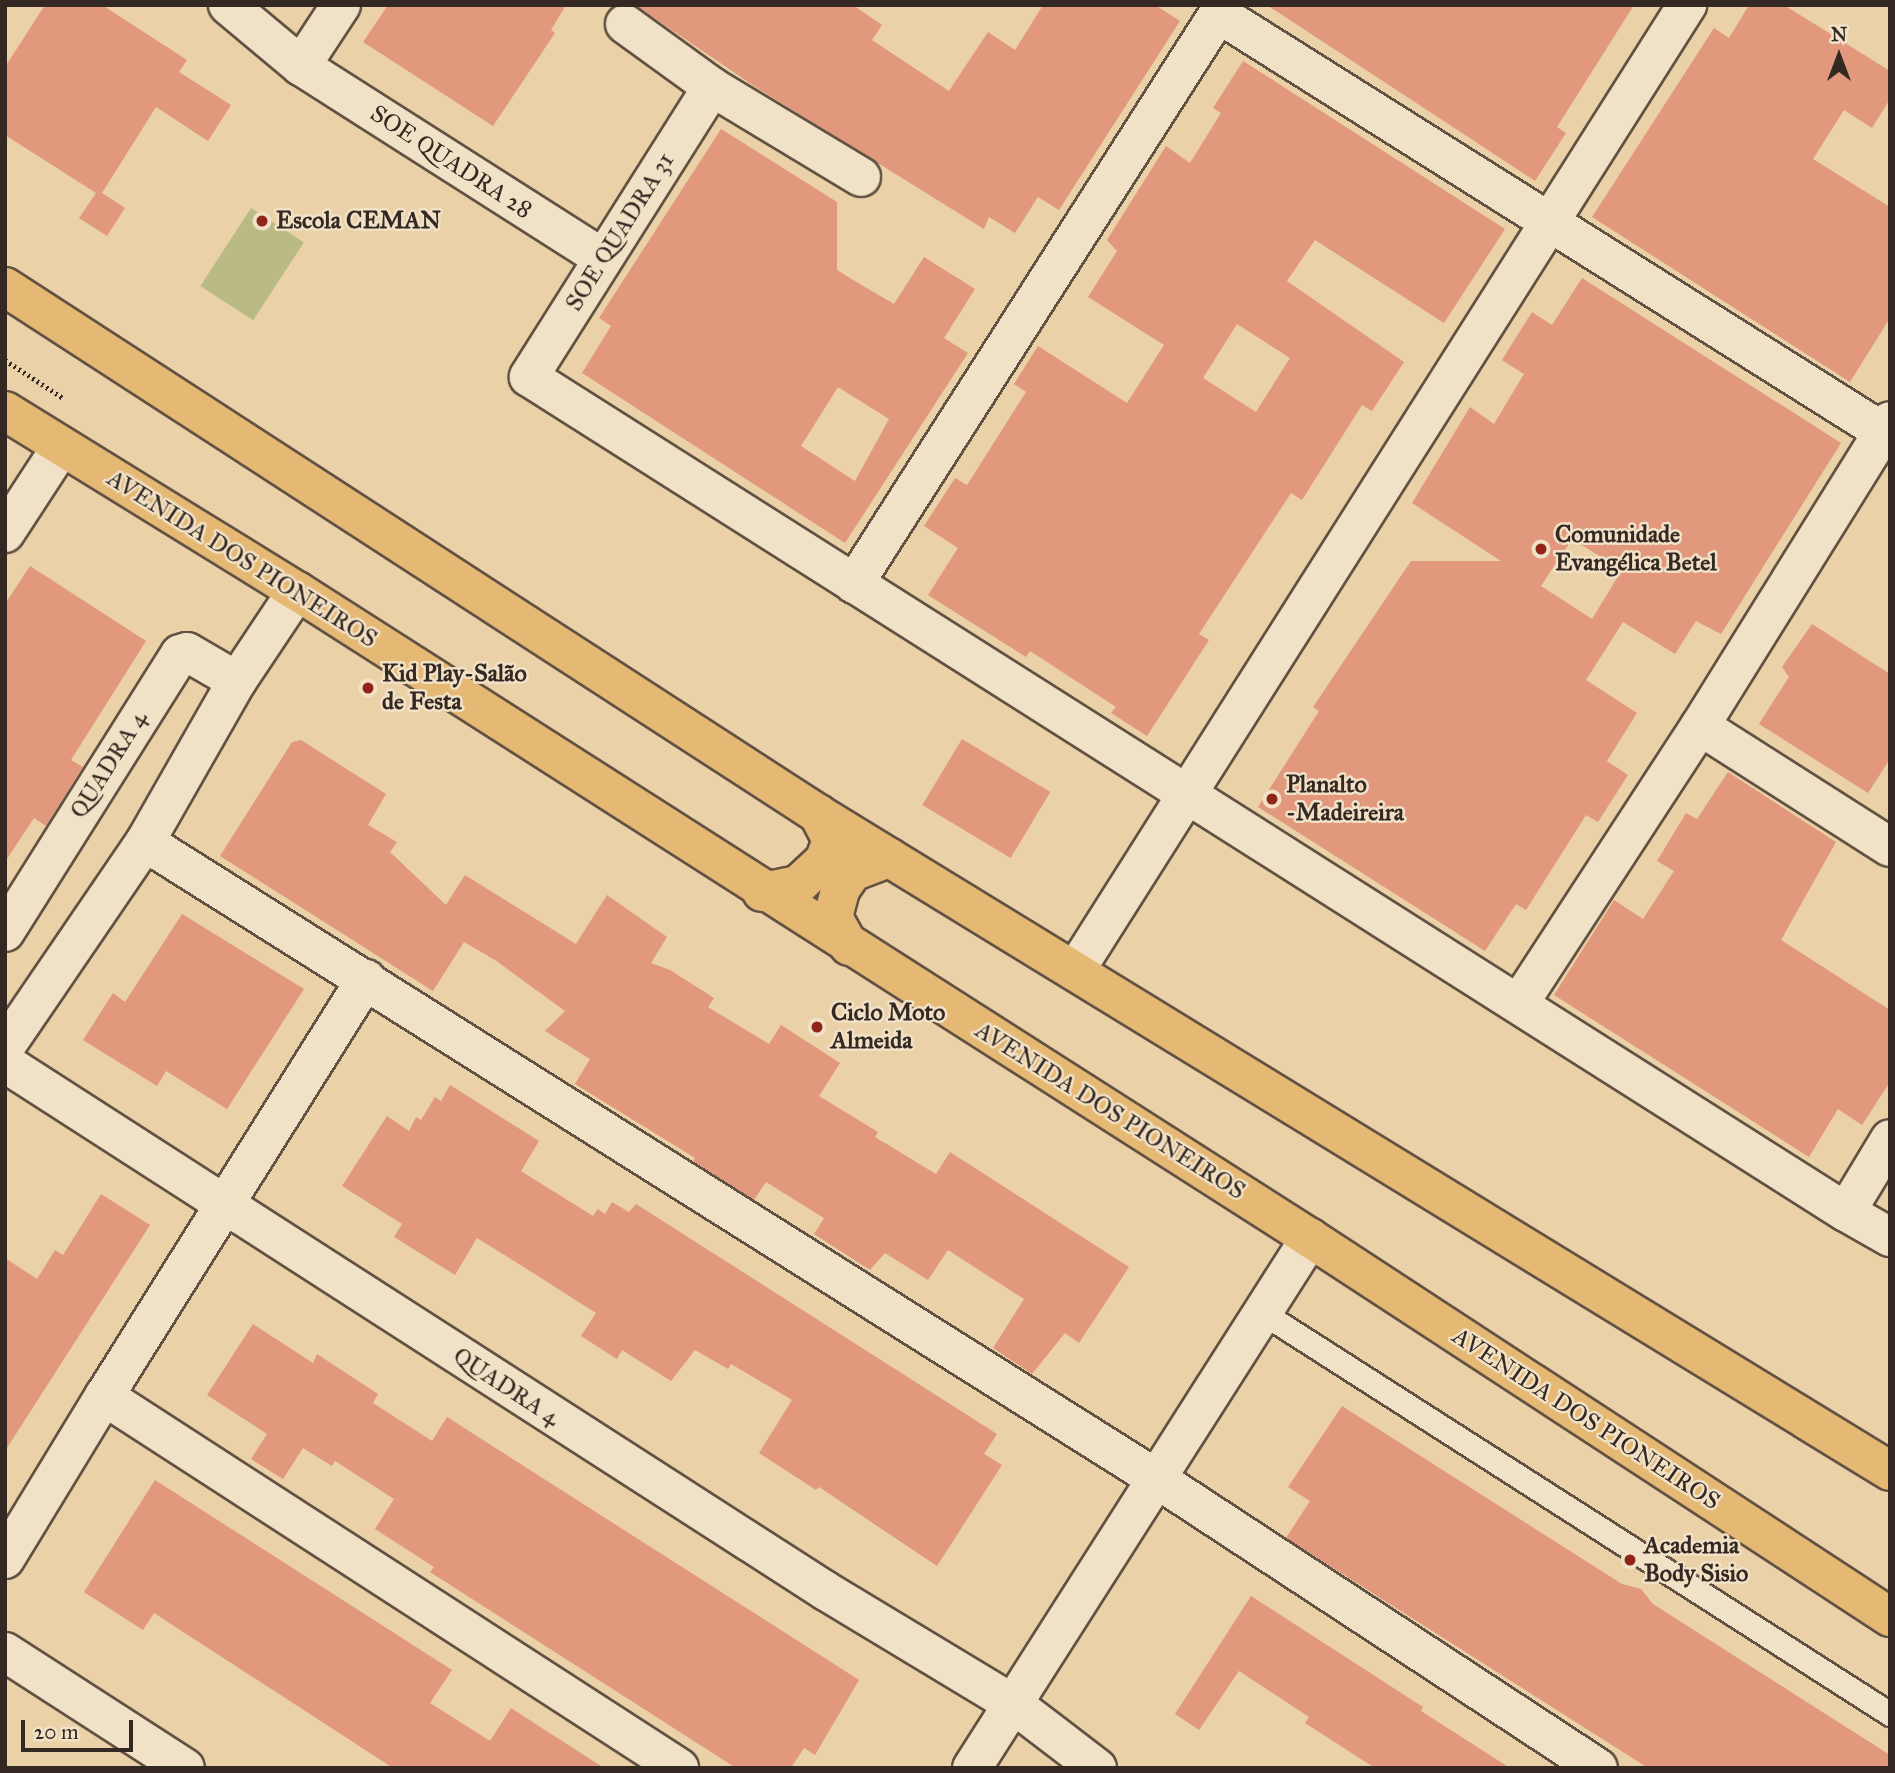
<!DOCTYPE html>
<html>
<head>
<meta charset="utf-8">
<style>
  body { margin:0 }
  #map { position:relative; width:1895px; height:1773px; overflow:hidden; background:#ead1a7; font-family:"IM FELL Great Primer",serif }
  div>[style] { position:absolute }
  .green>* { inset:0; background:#baba85; transform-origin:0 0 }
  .building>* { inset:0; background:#e1987c; transform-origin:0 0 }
  .path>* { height:4.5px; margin-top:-2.25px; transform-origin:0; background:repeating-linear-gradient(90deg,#342822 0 2px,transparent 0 5.5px) }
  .roads { filter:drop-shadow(2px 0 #625243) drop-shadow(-2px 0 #625243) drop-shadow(0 2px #625243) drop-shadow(0 -2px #625243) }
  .service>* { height:23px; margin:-11.5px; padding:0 11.5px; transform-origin:11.5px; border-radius:11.5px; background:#f1e1c6 }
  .minor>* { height:38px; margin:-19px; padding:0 19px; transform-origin:19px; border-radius:19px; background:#f1e1c6 }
  .primary>* { height:38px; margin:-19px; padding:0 19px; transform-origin:19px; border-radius:19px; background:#e5b874 }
  .dots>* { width:19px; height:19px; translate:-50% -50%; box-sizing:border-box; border:4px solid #f1e1c6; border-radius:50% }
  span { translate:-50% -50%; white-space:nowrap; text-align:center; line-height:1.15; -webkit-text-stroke:5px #f1e1c6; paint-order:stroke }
  .street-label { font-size:24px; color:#342822 }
  .poi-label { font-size:24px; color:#342822; font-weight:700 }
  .left { translate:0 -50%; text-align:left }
  .frame { position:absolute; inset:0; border:7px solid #342822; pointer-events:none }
  .north { position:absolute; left:1804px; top:21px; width:70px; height:70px; -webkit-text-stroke:5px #f1e1c6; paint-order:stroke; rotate:0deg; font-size:19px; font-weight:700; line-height:28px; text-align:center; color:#342822 }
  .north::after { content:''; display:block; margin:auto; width:24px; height:32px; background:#342822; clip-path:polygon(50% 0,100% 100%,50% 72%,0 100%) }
  .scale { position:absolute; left:21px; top:1720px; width:112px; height:32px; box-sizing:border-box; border:4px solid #342822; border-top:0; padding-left:9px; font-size:21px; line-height:24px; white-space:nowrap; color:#342822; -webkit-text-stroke:5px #f1e1c6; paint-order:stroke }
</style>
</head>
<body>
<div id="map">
  <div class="green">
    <i style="left:251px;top:208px;width:63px;height:93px;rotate:33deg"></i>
  </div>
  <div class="building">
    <i style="clip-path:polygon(45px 5px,102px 5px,187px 60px,179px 72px,231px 105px,208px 141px,156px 107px,102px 193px,125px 208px,107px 236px,79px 218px,96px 193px,5px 135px,5px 67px)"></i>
    <i style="clip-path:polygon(388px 5px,566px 5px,551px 30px,555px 33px,493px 126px,363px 42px)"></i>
    <i style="clip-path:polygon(635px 5px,853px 5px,882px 25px,872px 40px,949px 91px,988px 32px,1015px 50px,1043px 5px,1155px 5px,1180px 21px,1059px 210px,1038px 197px,1015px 233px,989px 217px,984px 229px,757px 88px)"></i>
    <i style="clip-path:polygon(1267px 5px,1634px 5px,1557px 127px,1566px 133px,1535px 181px)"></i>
    <i style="clip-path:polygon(1749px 5px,1784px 5px,1890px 71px,1890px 99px,1872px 128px,1844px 110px,1813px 159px,1890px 207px,1890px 318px,1850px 382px,1592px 217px,1714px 28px,1729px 38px)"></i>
    <i style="clip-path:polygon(evenodd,1243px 61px,1505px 229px,1444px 323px,1315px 240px,1287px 281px,1404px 362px,1372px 411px,1362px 405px,1302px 500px,1291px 493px,1199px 634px,1209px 640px,1147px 736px,1111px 713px,1116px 707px,1030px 651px,1026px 657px,928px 595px,958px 548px,924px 526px,955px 478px,967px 485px,1026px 392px,1014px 384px,1038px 346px,1127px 403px,1164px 345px,1088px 297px,1117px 251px,1107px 240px,1166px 146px,1190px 163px,1221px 113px,1213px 108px,1243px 61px,1237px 324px,1290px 358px,1256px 412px,1203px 378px,1237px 324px)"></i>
    <i style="clip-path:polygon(evenodd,721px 129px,837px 202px,837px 270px,858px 283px,894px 304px,924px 257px,975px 289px,944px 338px,968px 353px,845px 543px,582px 373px,611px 326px,599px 318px,721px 129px,838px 387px,889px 419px,855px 481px,801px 446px,838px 387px)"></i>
    <i style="clip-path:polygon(evenodd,1582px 278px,1841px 443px,1721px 634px,1696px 621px,1675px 654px,1623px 622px,1586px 680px,1637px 713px,1607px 761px,1628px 775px,1598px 822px,1586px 815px,1526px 910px,1516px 904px,1485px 951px,1258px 807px,1319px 711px,1313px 707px,1411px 561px,1501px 561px,1412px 503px,1470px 407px,1494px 424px,1524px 374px,1502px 360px,1532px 312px,1552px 325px,1582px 278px,1572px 539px,1622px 570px,1592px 619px,1541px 586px,1572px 539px)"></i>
    <i style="clip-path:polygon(30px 566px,146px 641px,71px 760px,83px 767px,46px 826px,34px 818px,5px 862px,5px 604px)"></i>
    <i style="clip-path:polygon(1812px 624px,1890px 674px,1890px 759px,1868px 793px,1759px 724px,1789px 677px,1782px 667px)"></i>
    <i style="left:962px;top:739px;width:103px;height:77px;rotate:31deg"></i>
    <i style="clip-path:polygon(301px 740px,386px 794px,368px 825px,397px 842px,390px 852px,446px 905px,465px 875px,576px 944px,607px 895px,667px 937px,651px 963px,670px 970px,714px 998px,708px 1007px,769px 1044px,781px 1025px,840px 1063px,819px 1096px,878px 1132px,875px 1137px,936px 1174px,950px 1152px,1129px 1267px,1079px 1343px,1065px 1333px,1032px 1374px,993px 1348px,1024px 1299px,948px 1250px,928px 1280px,885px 1253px,870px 1270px,814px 1234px,824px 1218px,766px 1182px,754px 1200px,693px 1161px,695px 1158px,575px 1084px,590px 1059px,545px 1031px,565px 1011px,495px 960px,464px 942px,433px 991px,220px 856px,292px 742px)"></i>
    <i style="clip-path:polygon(1728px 772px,1836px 842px,1781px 940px,1890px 1010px,1890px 1082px,1862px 1125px,1838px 1109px,1809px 1157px,1554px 995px,1614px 900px,1643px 919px,1674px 871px,1657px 861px,1686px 813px,1697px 819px)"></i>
    <i style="clip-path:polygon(182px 914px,304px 989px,227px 1109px,166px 1071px,157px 1086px,83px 1040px,113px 993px,125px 1002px)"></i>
    <i style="clip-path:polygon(450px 1085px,539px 1141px,521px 1171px,593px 1216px,598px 1209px,605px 1214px,612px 1202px,629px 1212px,636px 1204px,997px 1434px,984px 1454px,1002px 1465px,937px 1566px,819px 1487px,816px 1490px,759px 1453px,792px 1400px,731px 1364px,728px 1369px,695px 1350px,671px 1381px,622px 1350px,617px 1359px,581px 1336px,596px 1313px,530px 1271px,477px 1238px,455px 1275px,394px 1237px,402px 1224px,342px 1186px,387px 1116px,409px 1131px,416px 1117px,421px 1120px,435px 1097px,441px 1101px)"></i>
    <i style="clip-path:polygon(101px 1194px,150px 1225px,5px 1451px,5px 1258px,37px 1279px,55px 1250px,63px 1255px)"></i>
    <i style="clip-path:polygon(253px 1324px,313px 1363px,317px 1354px,378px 1394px,373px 1403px,432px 1441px,447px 1417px,859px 1680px,815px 1755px,804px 1748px,791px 1768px,736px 1768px,430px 1572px,434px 1567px,375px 1529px,394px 1499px,335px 1461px,332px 1466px,303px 1448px,283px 1479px,251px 1459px,267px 1434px,207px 1395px)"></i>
    <i style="clip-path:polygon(1342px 1406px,1622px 1584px,1641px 1589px,1653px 1604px,1890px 1755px,1890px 1768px,1648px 1768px,1286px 1538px,1310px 1501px,1288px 1487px)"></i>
    <i style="clip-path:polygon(155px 1480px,452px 1670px,430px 1703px,490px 1741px,511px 1708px,604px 1768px,393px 1768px,154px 1613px,143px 1630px,84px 1592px)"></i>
    <i style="clip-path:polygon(1251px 1596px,1423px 1707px,1421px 1711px,1510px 1768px,1375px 1768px,1305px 1723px,1309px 1717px,1239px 1671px,1199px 1730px,1175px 1714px)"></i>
  </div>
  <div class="path">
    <i style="left:5px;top:360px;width:69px;rotate:33.2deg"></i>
  </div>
  <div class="roads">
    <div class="service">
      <i style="left:1263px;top:1313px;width:744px;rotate:32.6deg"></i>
    </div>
    <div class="minor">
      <i style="left:228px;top:5px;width:95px;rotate:39.9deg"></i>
      <i style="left:301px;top:66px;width:356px;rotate:32.5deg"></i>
      <i style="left:1219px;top:14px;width:785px;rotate:32.19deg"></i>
      <i style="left:625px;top:24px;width:107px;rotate:35.9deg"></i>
      <i style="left:712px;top:87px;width:174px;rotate:31.1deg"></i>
      <i style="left:301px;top:66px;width:73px;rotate:-56.7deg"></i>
      <i style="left:712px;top:87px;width:343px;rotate:122.3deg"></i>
      <i style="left:529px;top:377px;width:1559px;rotate:32.38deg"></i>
      <i style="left:1846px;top:1212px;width:85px;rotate:-58.9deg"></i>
      <i style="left:5px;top:533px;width:103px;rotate:-56.9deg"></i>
      <i style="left:854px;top:584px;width:687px;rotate:-57.42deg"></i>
      <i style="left:1700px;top:726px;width:359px;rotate:-58.1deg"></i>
      <i style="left:145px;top:842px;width:1196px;rotate:32.19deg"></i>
      <i style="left:1157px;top:1479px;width:527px;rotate:33.24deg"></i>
      <i style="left:5px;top:932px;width:328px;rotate:-57.8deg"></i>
      <i style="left:180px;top:654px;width:7px;rotate:-16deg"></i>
      <i style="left:187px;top:652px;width:58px;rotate:30.1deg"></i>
      <i style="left:1075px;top:971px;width:1144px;rotate:-57.64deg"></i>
      <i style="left:366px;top:979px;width:492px;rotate:122.1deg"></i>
      <i style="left:104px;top:1396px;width:685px;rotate:32.9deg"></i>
      <i style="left:1520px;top:1002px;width:330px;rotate:-56.9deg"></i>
      <i style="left:1700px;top:726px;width:225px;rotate:32.5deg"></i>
      <i style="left:5px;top:1047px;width:248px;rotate:-55.7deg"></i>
      <i style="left:145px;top:842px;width:185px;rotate:-60.3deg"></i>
      <i style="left:237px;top:681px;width:108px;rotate:-56.3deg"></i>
      <i style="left:5px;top:1063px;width:976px;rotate:32.75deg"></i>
      <i style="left:826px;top:1591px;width:217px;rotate:31.1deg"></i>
      <i style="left:1012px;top:1703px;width:107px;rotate:37.4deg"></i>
      <i style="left:1846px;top:1212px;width:51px;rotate:29.6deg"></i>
      <i style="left:5px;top:1559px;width:191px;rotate:-58.7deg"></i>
      <i style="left:5px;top:1652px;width:214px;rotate:32.8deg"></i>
      <i style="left:972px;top:1768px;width:629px;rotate:-57.47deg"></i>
    </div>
    <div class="primary">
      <i style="left:5px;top:287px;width:969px;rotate:32.95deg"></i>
      <i style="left:818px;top:814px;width:1257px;rotate:31.5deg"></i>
      <i style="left:5px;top:411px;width:343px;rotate:31.7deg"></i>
      <i style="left:297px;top:591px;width:1202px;rotate:32.57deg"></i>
      <i style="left:1310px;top:1238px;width:693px;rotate:33.16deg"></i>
      <i style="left:762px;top:892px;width:37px;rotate:-11deg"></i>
      <i style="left:798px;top:885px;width:35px;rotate:-43deg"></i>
      <i style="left:824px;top:861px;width:22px;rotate:-69deg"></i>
      <i style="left:832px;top:840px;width:30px;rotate:-118deg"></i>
      <i style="left:849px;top:946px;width:33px;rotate:-119deg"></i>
      <i style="left:833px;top:917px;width:28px;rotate:-75deg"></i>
      <i style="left:840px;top:890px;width:22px;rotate:-56deg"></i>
      <i style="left:852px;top:872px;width:40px;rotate:-21deg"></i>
    </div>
  </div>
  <div class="dots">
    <i style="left:262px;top:221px;background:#8f2418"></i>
    <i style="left:1541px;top:549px;background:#8f2418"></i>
    <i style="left:368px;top:688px;background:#8f2418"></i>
    <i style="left:1272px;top:799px;background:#8f2418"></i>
    <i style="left:817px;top:1027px;background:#8f2418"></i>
    <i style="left:1630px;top:1560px;background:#8f2418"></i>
  </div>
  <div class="street-label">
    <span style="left:451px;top:162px;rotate:33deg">SOE QUADRA 28</span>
    <span style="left:620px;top:232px;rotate:-58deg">SOE QUADRA 31</span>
    <span style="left:242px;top:559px;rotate:32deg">AVENIDA DOS PIONEIROS</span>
    <span style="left:109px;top:765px;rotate:-58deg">QUADRA 4</span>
    <span style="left:1110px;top:1111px;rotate:32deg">AVENIDA DOS PIONEIROS</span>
    <span style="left:506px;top:1387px;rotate:33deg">QUADRA 4</span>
    <span style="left:1586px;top:1419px;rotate:33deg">AVENIDA DOS PIONEIROS</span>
  </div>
  <div class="poi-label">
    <span class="left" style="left:276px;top:221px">Escola CEMAN</span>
    <span class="left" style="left:1555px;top:549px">Comunidade<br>Evangélica Betel</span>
    <span class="left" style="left:382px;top:688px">Kid Play-Salão<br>de Festa</span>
    <span class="left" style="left:1286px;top:799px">Planalto<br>-Madeireira</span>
    <span class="left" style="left:831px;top:1027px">Ciclo Moto<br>Almeida</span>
    <span class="left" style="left:1644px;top:1560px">Academia<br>Body Sisio</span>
  </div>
  <div class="frame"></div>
  <div class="north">N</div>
  <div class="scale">20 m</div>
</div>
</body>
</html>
